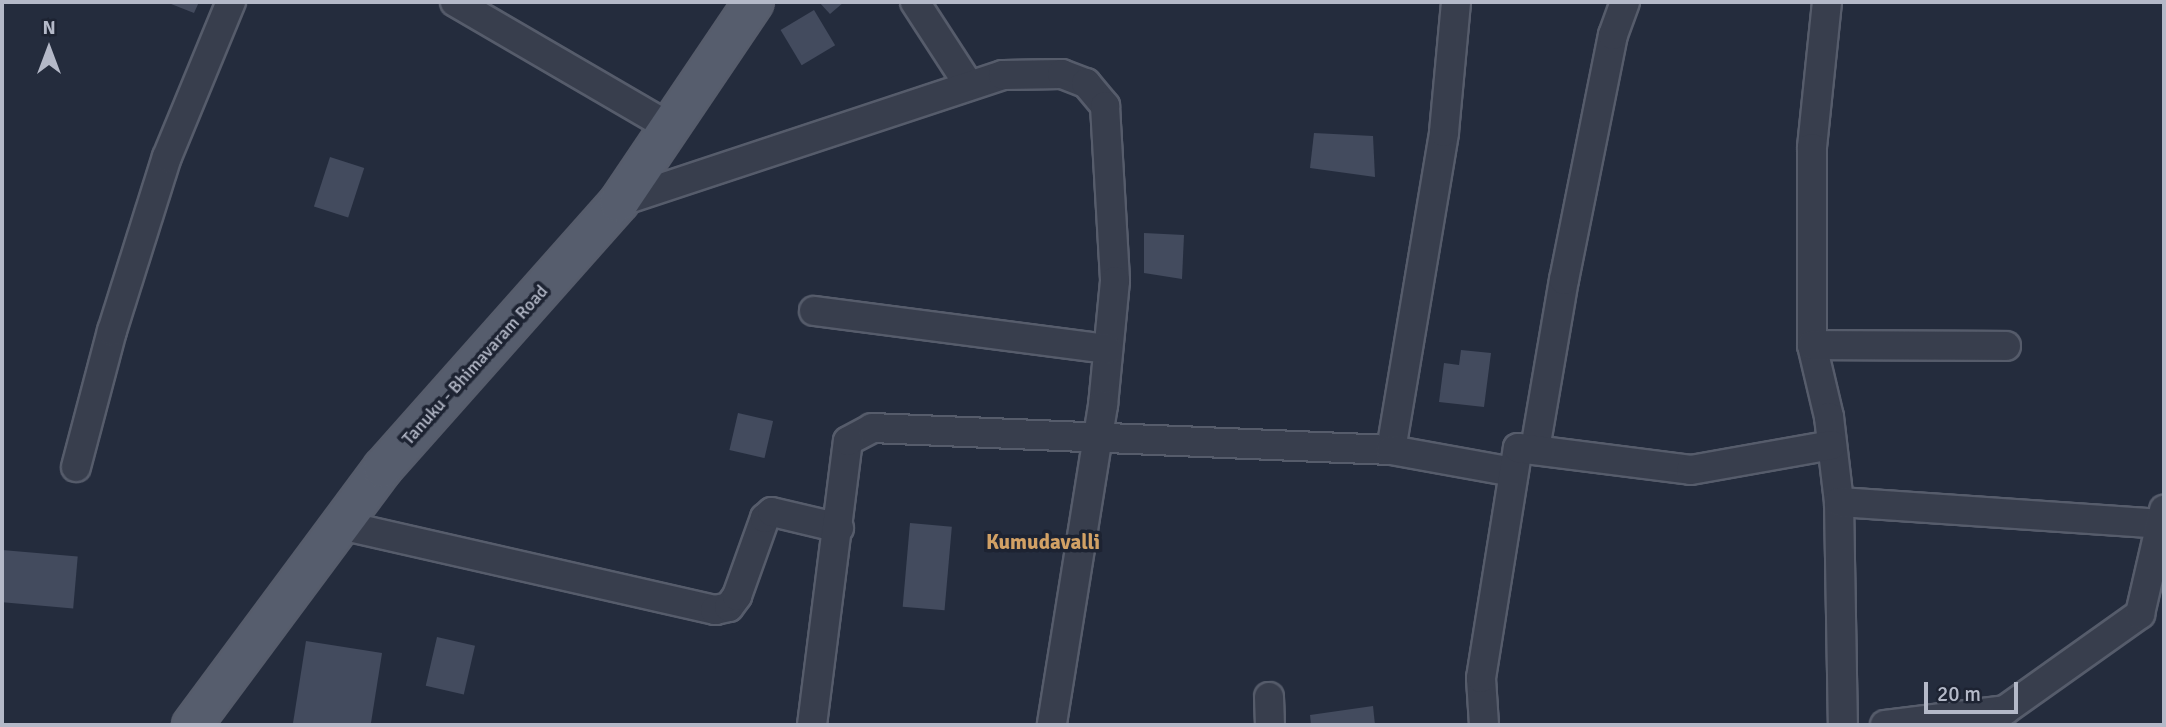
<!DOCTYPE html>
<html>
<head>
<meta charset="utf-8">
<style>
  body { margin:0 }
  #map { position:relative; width:2166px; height:727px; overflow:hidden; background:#242c3d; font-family:Signika,sans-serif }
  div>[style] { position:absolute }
  .building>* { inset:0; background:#434b5e; transform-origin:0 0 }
  .roads { filter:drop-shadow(2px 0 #565c6b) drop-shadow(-2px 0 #565c6b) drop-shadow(0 2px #565c6b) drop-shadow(0 -2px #565c6b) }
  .street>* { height:28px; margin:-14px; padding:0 14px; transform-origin:14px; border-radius:14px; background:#383e4d }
  .primary>* { height:38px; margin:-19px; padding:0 19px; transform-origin:19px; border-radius:19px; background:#565d6d }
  span { translate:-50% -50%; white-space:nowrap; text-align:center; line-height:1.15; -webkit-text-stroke:7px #1d2332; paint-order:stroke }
  .street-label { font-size:18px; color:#b4b9c8 }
  .quarter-label { font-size:21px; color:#d2a165; font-weight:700 }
  .frame { position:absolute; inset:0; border:4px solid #b4b9c8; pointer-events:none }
  .north { position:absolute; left:14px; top:14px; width:70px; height:70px; -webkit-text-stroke:5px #1d2332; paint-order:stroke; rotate:0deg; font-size:19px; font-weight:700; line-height:28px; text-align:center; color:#b4b9c8 }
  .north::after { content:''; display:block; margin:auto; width:24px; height:32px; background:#b4b9c8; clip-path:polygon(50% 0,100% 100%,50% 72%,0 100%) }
  .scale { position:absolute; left:1924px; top:682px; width:94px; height:32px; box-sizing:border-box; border:4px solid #b4b9c8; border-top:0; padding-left:9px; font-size:21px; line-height:24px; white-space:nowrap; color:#b4b9c8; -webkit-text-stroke:5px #1d2332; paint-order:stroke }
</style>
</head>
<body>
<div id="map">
  <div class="building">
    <i style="clip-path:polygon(166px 2px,199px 2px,194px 13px)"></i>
    <i style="clip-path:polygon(819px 2px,844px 2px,830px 14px)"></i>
    <i style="left:814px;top:10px;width:41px;height:39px;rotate:59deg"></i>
    <i style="clip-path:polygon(1314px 133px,1373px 136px,1375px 177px,1310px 168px)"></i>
    <i style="left:330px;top:157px;width:36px;height:52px;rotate:18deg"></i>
    <i style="clip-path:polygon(1144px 233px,1184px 235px,1182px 279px,1144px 273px)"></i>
    <i style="clip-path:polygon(1461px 350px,1491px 353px,1484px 407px,1439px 402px,1444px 363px,1459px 365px)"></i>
    <i style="left:738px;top:413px;width:36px;height:38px;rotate:13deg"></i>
    <i style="left:910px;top:523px;width:42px;height:84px;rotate:5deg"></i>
    <i style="left:2px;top:550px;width:76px;height:52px;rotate:5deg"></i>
    <i style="left:437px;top:637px;width:39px;height:50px;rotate:13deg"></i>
    <i style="left:306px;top:641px;width:77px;height:83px;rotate:9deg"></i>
    <i style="clip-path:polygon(1373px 706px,1375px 725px,1311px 725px,1310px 715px)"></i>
  </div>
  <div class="roads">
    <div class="street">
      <i style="left:455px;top:2px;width:249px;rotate:30.2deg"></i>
      <i style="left:915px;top:2px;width:99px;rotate:57deg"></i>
      <i style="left:1827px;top:2px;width:147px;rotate:95.9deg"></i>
      <i style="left:1812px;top:148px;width:197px;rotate:90deg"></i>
      <i style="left:1812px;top:345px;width:74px;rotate:76.7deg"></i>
      <i style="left:1829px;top:417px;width:86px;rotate:83.3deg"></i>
      <i style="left:1839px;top:502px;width:223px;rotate:89deg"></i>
      <i style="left:619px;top:202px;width:404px;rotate:-18.3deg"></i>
      <i style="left:1003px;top:75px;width:59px;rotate:-1deg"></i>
      <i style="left:1062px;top:74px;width:26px;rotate:21deg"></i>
      <i style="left:1086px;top:83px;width:30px;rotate:50deg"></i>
      <i style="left:1105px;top:106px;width:175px;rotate:86.7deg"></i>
      <i style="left:1115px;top:281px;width:125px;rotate:95.5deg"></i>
      <i style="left:1103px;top:405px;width:324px;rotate:99.1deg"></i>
      <i style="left:814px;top:311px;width:296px;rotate:7.4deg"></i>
      <i style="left:1812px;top:345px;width:194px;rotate:0.3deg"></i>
      <i style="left:1535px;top:449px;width:171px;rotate:-80.3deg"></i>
      <i style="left:1564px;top:280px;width:250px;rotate:-78.7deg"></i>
      <i style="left:1613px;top:35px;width:35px;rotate:-70deg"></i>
      <i style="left:1391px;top:450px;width:322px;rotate:-80.5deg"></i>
      <i style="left:1444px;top:132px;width:131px;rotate:-84.7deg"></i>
      <i style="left:76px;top:467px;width:141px;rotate:-75.2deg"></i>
      <i style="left:112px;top:331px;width:182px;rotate:-72.5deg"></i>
      <i style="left:167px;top:157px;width:168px;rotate:-67.6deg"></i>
      <i style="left:1839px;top:502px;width:323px;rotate:3.9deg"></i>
      <i style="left:341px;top:525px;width:384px;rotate:12.8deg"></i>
      <i style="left:715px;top:610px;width:14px;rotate:-12deg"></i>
      <i style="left:729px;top:607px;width:14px;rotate:-54deg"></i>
      <i style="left:737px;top:596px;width:83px;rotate:-70.3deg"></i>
      <i style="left:765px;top:518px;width:9px;rotate:-41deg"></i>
      <i style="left:772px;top:512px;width:69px;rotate:13.4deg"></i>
      <i style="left:1269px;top:697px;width:28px;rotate:88deg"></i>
      <i style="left:812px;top:725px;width:286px;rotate:-82.8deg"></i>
      <i style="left:848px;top:441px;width:27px;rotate:-28deg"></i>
      <i style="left:872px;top:428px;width:519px;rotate:2.43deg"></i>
      <i style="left:1391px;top:450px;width:124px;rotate:10.2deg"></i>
      <i style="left:1484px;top:725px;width:47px;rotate:-93.7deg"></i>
      <i style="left:1481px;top:678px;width:233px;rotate:-80.9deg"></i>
      <i style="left:1518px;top:448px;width:174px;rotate:7.2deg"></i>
      <i style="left:1691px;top:470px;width:143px;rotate:-10.1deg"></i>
      <i style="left:1885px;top:725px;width:121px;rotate:-7.1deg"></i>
      <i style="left:2005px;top:710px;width:166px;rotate:-35.4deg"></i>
      <i style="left:2140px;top:614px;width:107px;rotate:-77deg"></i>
    </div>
    <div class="primary">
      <i style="left:192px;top:725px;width:320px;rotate:-53.4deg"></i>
      <i style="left:383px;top:468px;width:356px;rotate:-48.4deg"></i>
      <i style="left:619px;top:202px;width:241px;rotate:-56deg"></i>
    </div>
  </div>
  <div class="street-label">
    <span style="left:475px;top:365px;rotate:-48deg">Tanuku - Bhimavaram Road</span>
  </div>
  <div class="quarter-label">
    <span style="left:1043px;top:542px">Kumudavalli</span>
  </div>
  <div class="frame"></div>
  <div class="north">N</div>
  <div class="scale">20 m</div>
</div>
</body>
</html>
